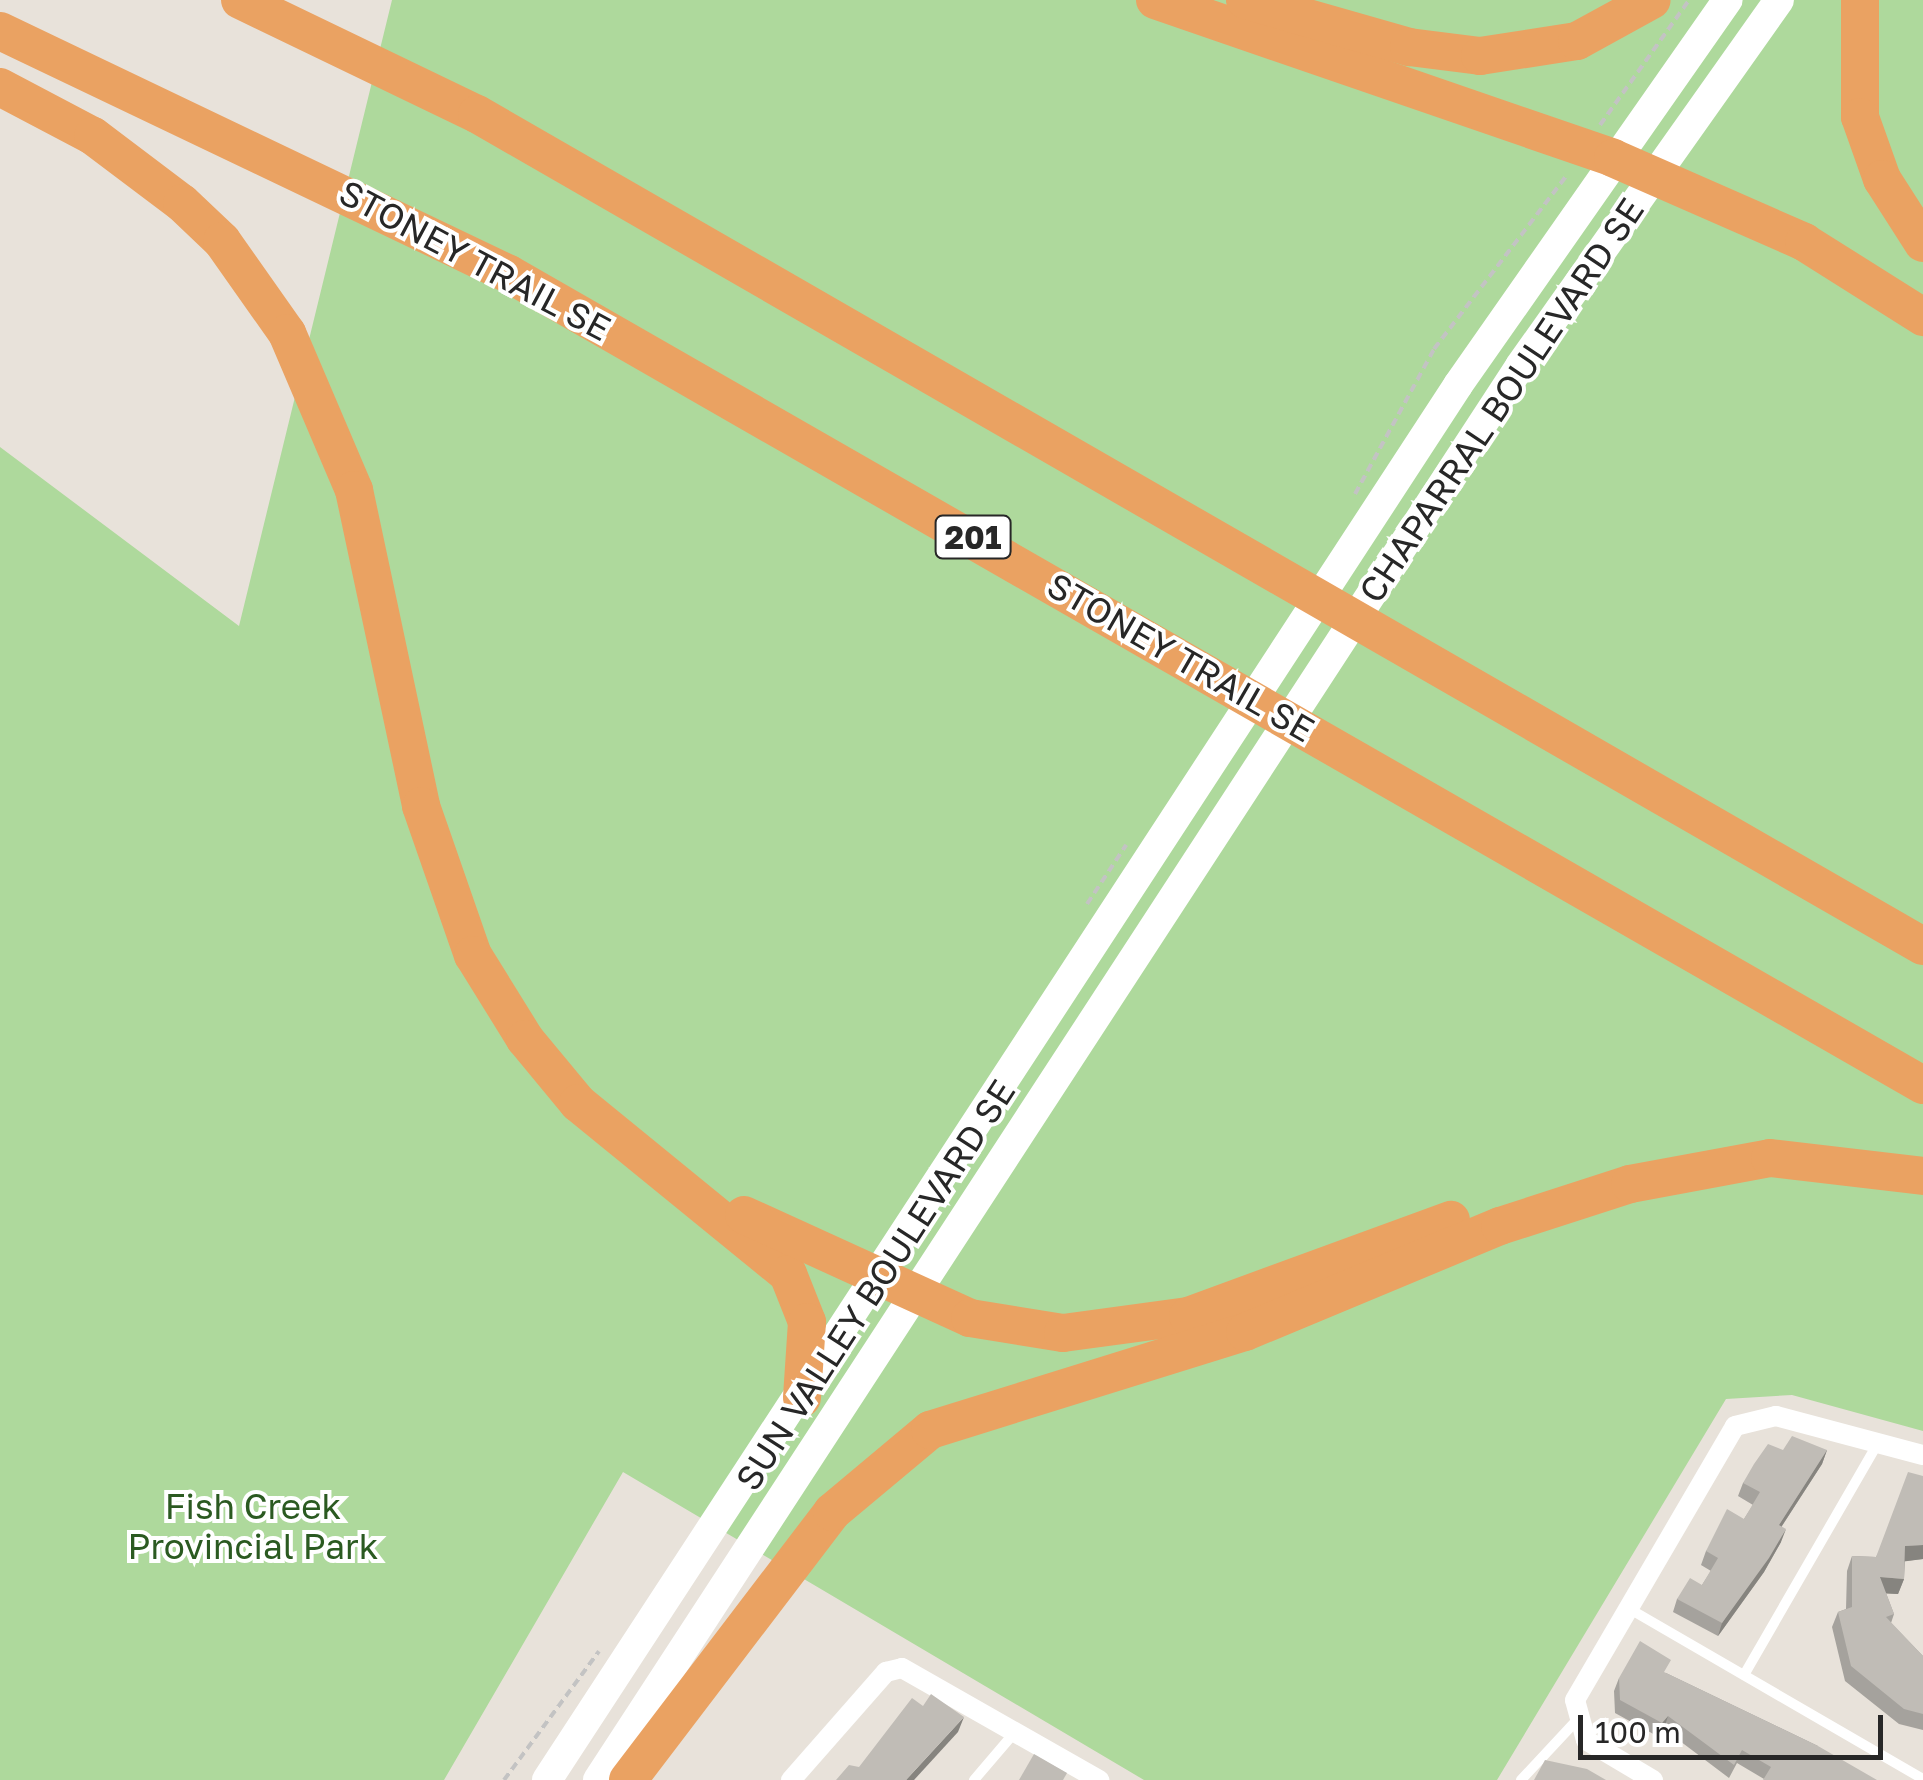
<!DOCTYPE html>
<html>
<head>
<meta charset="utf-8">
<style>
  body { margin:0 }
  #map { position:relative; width:1923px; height:1780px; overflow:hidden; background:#e8e2da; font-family:"Golos Text",sans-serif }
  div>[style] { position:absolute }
  .green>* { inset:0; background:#aed99c }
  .path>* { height:4px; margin-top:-2px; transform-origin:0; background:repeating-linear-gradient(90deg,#c3c3c3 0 8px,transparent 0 13px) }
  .lane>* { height:10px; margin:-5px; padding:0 5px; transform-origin:5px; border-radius:5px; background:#fff }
  .street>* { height:20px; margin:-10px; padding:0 10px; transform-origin:10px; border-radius:10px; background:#fff }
  .secondary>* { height:30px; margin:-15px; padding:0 15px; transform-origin:15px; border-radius:15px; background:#fff }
  .highway>* { height:38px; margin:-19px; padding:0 19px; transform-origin:19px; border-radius:19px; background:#eaa262 }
  .wall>* { inset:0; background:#a5a29d }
  .shaded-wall>* { inset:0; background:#86847f }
  .building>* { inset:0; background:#c0bcb6 }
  span { translate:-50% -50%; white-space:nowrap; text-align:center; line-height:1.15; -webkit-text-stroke:8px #fff; paint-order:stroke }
  .shield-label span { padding:2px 8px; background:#fff; border:2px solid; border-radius:8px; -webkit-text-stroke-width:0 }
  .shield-label { font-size:32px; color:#272727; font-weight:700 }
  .street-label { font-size:35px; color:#272727 }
  .park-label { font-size:35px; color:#2b5a21 }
  .scale { position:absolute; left:1578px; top:1715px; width:305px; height:45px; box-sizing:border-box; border:5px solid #272727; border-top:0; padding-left:12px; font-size:30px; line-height:35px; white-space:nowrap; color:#272727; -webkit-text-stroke:8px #fff; paint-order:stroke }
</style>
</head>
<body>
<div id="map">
  <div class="green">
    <i style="clip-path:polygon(392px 0,1923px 0,1923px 1431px,1792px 1395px,1726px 1399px,1497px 1780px,1144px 1780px,623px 1472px,444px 1780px,0 1780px,0 447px,239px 626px)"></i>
  </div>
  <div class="path">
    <i style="left:1600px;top:125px;width:153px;rotate:-54.5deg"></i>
    <i style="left:1355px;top:494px;width:165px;rotate:-61.4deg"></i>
    <i style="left:1434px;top:349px;width:220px;rotate:-52.6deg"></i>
    <i style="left:1087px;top:904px;width:71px;rotate:-56.5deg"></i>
    <i style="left:504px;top:1780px;width:160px;rotate:-53.6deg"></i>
  </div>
  <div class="lane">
    <i style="left:1628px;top:1608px;width:341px;rotate:30.1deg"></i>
    <i style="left:1744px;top:1675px;width:270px;rotate:-60deg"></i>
    <i style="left:974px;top:1780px;width:63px;rotate:-49.5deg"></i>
    <i style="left:1521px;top:1780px;width:81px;rotate:-47deg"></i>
  </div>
  <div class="street">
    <i style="left:791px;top:1780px;width:144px;rotate:-48.7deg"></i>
    <i style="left:886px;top:1672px;width:16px;rotate:-14deg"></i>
    <i style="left:902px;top:1668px;width:227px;rotate:29.6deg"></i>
    <i style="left:1653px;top:1780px;width:78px;rotate:-149.2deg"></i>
    <i style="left:1586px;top:1740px;width:41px;rotate:-105.4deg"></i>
    <i style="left:1575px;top:1700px;width:317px;rotate:-59.7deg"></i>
    <i style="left:1735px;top:1426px;width:42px;rotate:-13.7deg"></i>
    <i style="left:1776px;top:1416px;width:152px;rotate:14.9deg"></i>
  </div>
  <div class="secondary">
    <i style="left:547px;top:1780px;width:1666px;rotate:-56.85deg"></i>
    <i style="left:1458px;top:385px;width:470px;rotate:-55deg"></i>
    <i style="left:598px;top:1780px;width:1688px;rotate:-56.89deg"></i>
    <i style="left:1520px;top:366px;width:448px;rotate:-54.7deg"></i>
  </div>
  <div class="highway">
    <i style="left:240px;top:0;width:263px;rotate:25.7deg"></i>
    <i style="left:477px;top:114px;width:1668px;rotate:29.92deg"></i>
    <i style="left:1155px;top:0;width:484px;rotate:19deg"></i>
    <i style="left:1613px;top:158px;width:209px;rotate:23.7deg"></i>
    <i style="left:1804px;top:242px;width:141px;rotate:32.2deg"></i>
    <i style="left:1245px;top:0;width:171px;rotate:16deg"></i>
    <i style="left:1409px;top:47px;width:72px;rotate:7.2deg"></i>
    <i style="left:1480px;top:56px;width:98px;rotate:-8.8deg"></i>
    <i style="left:1577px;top:41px;width:85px;rotate:-28.7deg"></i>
    <i style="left:1860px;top:0;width:117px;rotate:90deg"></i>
    <i style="left:1860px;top:117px;width:66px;rotate:70.5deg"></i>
    <i style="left:1882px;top:179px;width:76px;rotate:57.4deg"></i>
    <i style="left:0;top:31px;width:564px;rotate:25.52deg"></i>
    <i style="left:509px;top:274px;width:1630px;rotate:29.84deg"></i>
    <i style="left:0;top:87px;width:105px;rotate:27.8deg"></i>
    <i style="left:93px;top:136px;width:111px;rotate:37deg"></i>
    <i style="left:182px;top:203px;width:55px;rotate:43.5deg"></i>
    <i style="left:222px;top:241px;width:113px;rotate:54.8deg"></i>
    <i style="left:287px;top:333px;width:171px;rotate:66.9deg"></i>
    <i style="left:354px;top:490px;width:323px;rotate:78deg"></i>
    <i style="left:421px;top:806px;width:158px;rotate:70.8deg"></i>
    <i style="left:473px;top:955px;width:99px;rotate:58.2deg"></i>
    <i style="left:525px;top:1039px;width:83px;rotate:50.4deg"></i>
    <i style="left:578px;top:1103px;width:271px;rotate:39.2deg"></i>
    <i style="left:788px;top:1274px;width:52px;rotate:68.4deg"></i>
    <i style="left:807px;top:1322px;width:76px;rotate:93.8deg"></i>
    <i style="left:744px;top:1215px;width:248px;rotate:24.5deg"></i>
    <i style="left:970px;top:1318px;width:94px;rotate:9.2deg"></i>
    <i style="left:1063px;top:1333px;width:126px;rotate:-7.7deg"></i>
    <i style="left:1188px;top:1316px;width:280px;rotate:-20.1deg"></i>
    <i style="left:628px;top:1780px;width:337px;rotate:-52.7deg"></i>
    <i style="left:832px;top:1512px;width:128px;rotate:-39.9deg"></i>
    <i style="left:930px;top:1430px;width:330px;rotate:-17.3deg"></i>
    <i style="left:1245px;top:1332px;width:276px;rotate:-22.6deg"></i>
    <i style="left:1500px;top:1226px;width:137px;rotate:-17.9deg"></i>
    <i style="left:1630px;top:1184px;width:142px;rotate:-10.5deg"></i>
    <i style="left:1770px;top:1158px;width:154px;rotate:6.7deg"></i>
  </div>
  <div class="wall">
    <i style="clip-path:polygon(1783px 1450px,1827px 1450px,1822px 1464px,1782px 1526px,1781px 1542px,1764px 1572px,1718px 1636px,1673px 1612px,1677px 1599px,1702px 1585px,1711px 1571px,1701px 1565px,1706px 1551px,1744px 1519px,1753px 1505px,1738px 1496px,1743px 1483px)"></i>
    <i style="clip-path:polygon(1923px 1476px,1923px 1559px,1905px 1561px,1904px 1579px,1898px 1594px,1886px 1593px,1894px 1614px,1891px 1623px,1923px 1656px,1923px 1730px,1899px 1724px,1845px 1681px,1832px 1627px,1838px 1612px,1846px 1609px,1847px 1571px,1852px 1556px,1876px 1557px)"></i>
    <i style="clip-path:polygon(1666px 1673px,1818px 1746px,1764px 1779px,1737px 1763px,1729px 1778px,1664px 1729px,1657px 1736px,1615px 1713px,1614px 1691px,1619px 1678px)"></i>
  </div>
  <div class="shaded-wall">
    <i style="clip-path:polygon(1827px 1450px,1822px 1464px,1774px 1538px,1779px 1525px)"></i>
    <i style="clip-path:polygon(1786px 1529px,1781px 1542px,1764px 1572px,1718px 1636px,1722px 1623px)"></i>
    <i style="clip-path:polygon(1923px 1545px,1923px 1559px,1900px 1562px,1905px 1546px)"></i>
    <i style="clip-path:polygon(1880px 1577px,1904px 1579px,1898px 1594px,1874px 1593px)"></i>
    <i style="clip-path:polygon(1668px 1716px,1664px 1729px,1657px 1736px,1662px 1723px)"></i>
    <i style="clip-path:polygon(964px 1717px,958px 1732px,914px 1780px,906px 1780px)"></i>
  </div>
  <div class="building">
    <i style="clip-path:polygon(1792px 1436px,1827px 1450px,1779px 1525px,1786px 1529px,1769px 1558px,1722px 1623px,1677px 1599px,1690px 1578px,1702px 1585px,1718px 1558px,1706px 1551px,1727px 1509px,1744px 1519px,1760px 1492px,1743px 1483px,1754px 1464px,1768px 1444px,1783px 1450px)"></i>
    <i style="clip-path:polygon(1908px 1472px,1923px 1476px,1923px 1545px,1905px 1546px,1904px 1579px,1880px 1577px,1894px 1614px,1886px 1617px,1923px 1656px,1923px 1714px,1904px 1709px,1851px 1666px,1838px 1612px,1852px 1607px,1852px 1556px,1876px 1557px)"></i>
    <i style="clip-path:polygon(1640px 1641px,1671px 1660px,1664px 1672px,1818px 1746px,1877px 1780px,1763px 1780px,1771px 1767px,1742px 1750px,1734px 1765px,1668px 1716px,1662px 1723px,1620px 1700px,1619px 1678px)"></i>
    <i style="clip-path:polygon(931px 1694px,964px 1717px,906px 1780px,836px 1780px,849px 1765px,859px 1767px,912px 1698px,923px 1706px)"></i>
    <i style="clip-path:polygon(1034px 1754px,1067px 1773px,1063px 1780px,1019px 1780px)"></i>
    <i style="clip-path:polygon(1545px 1760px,1587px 1769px,1606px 1780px,1534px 1780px)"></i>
  </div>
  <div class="shield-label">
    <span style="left:973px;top:537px">201</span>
  </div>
  <div class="street-label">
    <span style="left:475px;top:260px;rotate:28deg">STONEY TRAIL SE</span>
    <span style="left:1501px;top:400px;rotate:-56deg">CHAPARRAL BOULEVARD SE</span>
    <span style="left:1181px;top:657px;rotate:30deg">STONEY TRAIL SE</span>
    <span style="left:875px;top:1285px;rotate:-57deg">SUN VALLEY BOULEVARD SE</span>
  </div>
  <div class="park-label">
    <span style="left:253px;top:1526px">Fish Creek<br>Provincial Park</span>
  </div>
  <div class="scale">100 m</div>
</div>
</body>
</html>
